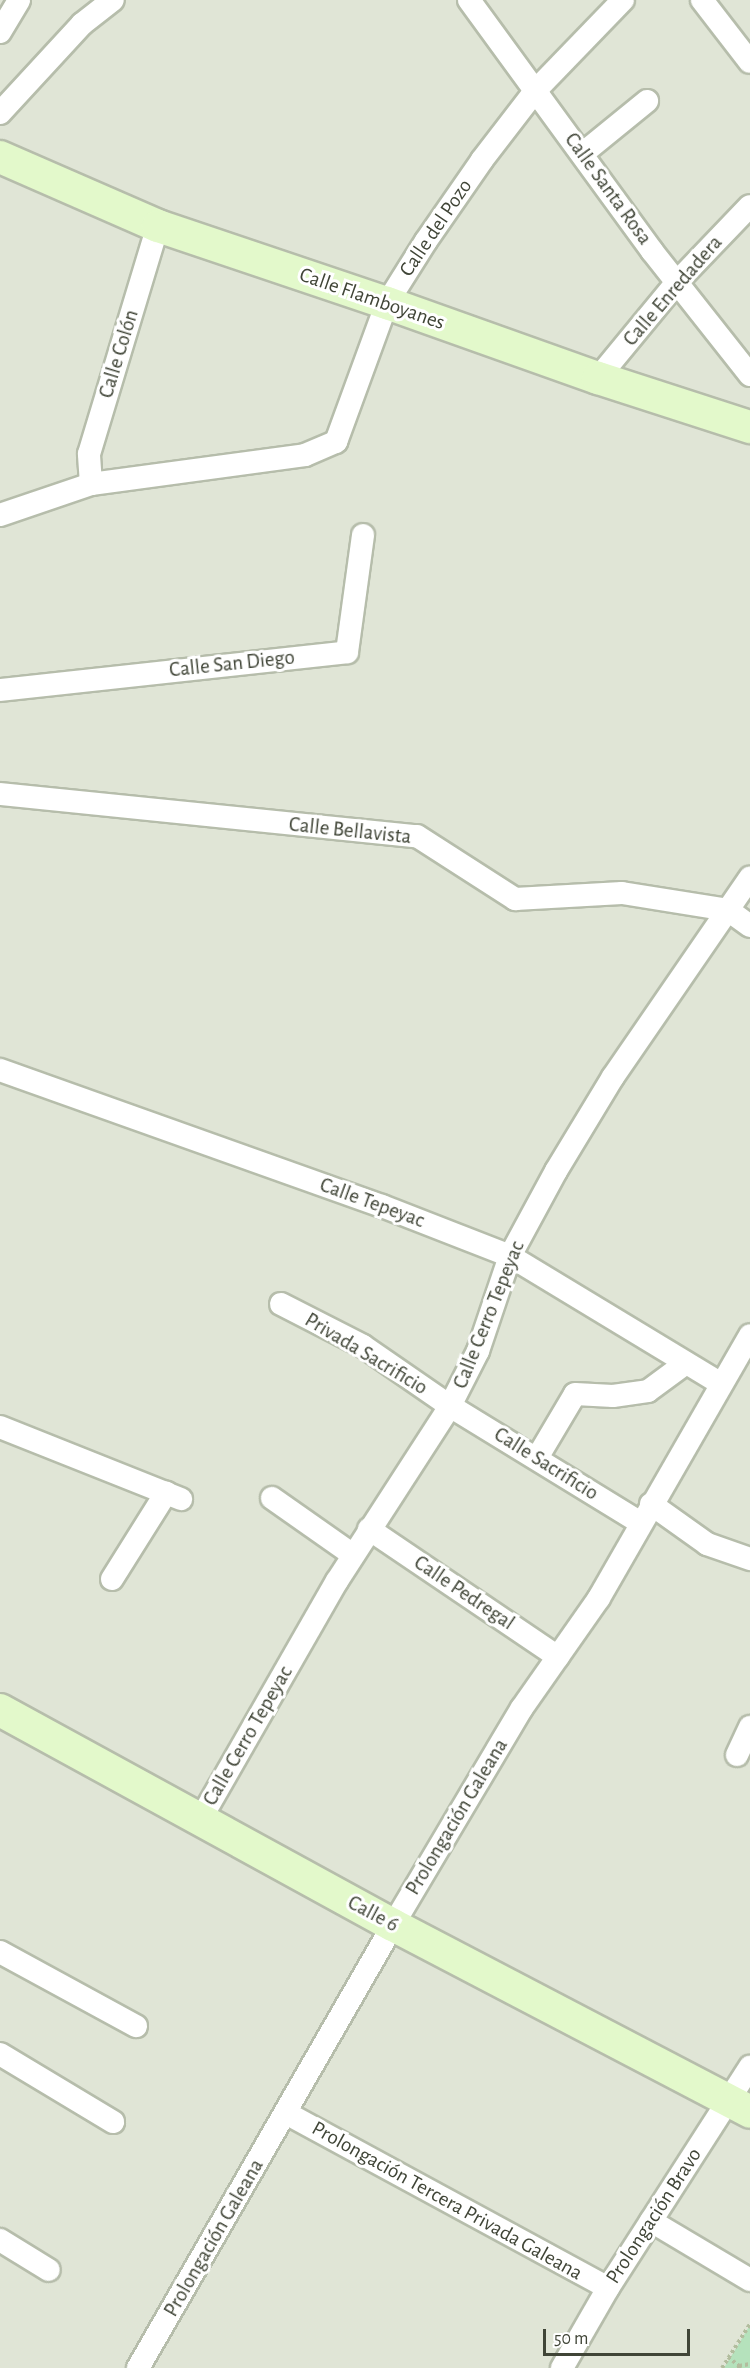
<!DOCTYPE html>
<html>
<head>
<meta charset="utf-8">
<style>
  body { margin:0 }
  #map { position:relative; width:750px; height:2368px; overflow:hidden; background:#eef2e8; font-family:"Alegreya Sans",sans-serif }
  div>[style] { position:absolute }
  .residential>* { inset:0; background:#e0e5d6; transform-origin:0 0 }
  .green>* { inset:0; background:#b5e2bc }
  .path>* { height:4px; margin-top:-2px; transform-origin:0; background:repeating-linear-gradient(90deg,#b2bd9e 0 3px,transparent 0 6px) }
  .roads { filter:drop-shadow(2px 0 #b6bdab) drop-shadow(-2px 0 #b6bdab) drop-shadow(0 2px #b6bdab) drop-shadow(0 -2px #b6bdab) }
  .street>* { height:22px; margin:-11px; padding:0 11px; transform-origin:11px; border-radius:11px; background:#fff }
  .secondary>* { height:32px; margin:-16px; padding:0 16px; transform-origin:16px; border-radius:16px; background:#e3f9cb }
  span { translate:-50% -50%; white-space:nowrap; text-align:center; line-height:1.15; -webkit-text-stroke:6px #fff; paint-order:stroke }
  .street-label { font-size:21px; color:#404537 }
  .scale { position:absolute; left:543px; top:2329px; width:147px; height:27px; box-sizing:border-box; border:3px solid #404537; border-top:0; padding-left:8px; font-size:18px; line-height:21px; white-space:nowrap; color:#404537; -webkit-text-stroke:4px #fff; paint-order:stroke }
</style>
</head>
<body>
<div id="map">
  <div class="residential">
    <i style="left:0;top:0;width:750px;height:2368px"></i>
  </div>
  <div class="green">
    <i style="clip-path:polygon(750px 2325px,750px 2368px,724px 2368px)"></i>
  </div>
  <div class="path">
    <i style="left:728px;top:2357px;width:14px;rotate:39deg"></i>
    <i style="left:722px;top:2368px;width:52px;rotate:-57.5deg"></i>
    <i style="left:739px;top:2368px;width:2px;rotate:-90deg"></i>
    <i style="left:739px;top:2366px;width:11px;rotate:-10deg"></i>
  </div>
  <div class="roads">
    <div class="street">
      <i style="left:469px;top:0;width:311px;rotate:53.9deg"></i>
      <i style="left:652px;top:251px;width:158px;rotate:51.7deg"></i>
      <i style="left:702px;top:0;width:78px;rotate:52.3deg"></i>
      <i style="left:0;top:32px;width:37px;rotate:-59deg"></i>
      <i style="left:0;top:113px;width:121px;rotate:-47.3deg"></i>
      <i style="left:82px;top:24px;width:39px;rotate:-38deg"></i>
      <i style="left:582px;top:154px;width:84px;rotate:-39.2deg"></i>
      <i style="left:598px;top:378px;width:124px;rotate:-50.5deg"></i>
      <i style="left:677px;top:282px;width:105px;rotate:-46.2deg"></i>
      <i style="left:91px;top:484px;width:30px;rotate:-94deg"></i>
      <i style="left:89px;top:454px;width:238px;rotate:-73.2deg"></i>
      <i style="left:0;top:515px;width:96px;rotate:-18.8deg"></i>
      <i style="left:91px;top:484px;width:216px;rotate:-7.7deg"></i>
      <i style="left:305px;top:455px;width:34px;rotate:-23deg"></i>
      <i style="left:336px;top:442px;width:148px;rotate:-69.9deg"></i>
      <i style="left:387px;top:303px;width:73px;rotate:-57.8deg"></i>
      <i style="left:426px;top:241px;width:98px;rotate:-55.3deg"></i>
      <i style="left:482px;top:160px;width:88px;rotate:-52.4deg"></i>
      <i style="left:536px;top:90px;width:125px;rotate:-46deg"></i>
      <i style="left:0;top:690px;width:349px;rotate:-6.2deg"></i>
      <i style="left:347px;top:652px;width:118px;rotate:-82.2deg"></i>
      <i style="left:0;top:794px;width:419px;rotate:5.8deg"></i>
      <i style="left:417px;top:836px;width:117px;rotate:32.7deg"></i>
      <i style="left:515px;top:899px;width:107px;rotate:-3.2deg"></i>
      <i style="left:622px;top:893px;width:107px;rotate:9.1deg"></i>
      <i style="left:728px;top:910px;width:27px;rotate:36deg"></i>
      <i style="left:0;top:1070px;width:405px;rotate:19.6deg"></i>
      <i style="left:382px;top:1206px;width:137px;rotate:21.3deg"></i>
      <i style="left:510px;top:1256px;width:247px;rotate:31.2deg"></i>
      <i style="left:281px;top:1304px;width:92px;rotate:27.1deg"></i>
      <i style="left:363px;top:1346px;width:106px;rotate:34.6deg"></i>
      <i style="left:450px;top:1406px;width:224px;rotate:31.5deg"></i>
      <i style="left:0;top:1427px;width:195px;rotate:21.7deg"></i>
      <i style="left:537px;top:1458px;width:74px;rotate:-59.3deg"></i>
      <i style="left:575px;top:1394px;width:38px;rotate:3deg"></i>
      <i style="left:613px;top:1396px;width:35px;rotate:-8deg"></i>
      <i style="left:648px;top:1391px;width:47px;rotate:-36.4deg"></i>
      <i style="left:272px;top:1498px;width:99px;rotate:35.1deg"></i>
      <i style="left:651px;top:1504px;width:69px;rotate:35.5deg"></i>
      <i style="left:707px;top:1544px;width:46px;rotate:19.2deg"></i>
      <i style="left:369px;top:1529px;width:228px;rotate:34.1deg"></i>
      <i style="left:112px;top:1579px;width:102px;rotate:-57.9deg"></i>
      <i style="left:737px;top:1755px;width:31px;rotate:-65deg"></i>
      <i style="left:200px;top:1820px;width:275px;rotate:-60.2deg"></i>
      <i style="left:337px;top:1581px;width:208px;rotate:-57.1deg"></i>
      <i style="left:450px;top:1406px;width:62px;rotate:-63deg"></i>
      <i style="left:478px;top:1351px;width:100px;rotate:-71.4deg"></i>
      <i style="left:510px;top:1256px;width:97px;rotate:-61.6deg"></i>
      <i style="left:556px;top:1171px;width:110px;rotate:-58.8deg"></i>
      <i style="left:613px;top:1077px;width:242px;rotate:-55.5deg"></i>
      <i style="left:0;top:1952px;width:155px;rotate:28.6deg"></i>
      <i style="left:0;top:2054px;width:132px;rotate:31deg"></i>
      <i style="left:286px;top:2113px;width:366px;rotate:28.5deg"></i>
      <i style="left:651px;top:2221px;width:115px;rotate:30.8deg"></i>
      <i style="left:0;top:2240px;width:57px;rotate:31.5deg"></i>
      <i style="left:138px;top:2368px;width:511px;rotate:-60.07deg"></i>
      <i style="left:393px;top:1925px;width:252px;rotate:-59.3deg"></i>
      <i style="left:522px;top:1708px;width:134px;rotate:-55deg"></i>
      <i style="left:599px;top:1598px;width:303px;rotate:-60.1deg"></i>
      <i style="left:562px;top:2368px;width:92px;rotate:-60.1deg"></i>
      <i style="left:608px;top:2288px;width:263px;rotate:-57.3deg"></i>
    </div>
    <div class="secondary">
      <i style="left:0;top:157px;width:172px;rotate:23.6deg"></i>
      <i style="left:158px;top:226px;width:242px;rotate:18.6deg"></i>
      <i style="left:387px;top:303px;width:224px;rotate:19.6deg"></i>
      <i style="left:598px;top:378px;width:160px;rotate:17.9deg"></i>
      <i style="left:0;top:1710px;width:448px;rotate:28.7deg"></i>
      <i style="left:393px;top:1925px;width:403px;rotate:27.6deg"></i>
    </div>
  </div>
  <div class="street-label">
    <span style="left:608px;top:189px;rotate:54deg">Calle Santa Rosa</span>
    <span style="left:436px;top:228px;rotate:-56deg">Calle del Pozo</span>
    <span style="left:673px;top:291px;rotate:-49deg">Calle Enredadera</span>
    <span style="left:372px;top:299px;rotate:19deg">Calle Flamboyanes</span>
    <span style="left:119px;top:354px;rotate:-73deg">Calle Colón</span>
    <span style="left:232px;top:664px;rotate:-6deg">Calle San Diego</span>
    <span style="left:350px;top:831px;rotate:6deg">Calle Bellavista</span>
    <span style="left:372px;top:1203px;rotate:20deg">Calle Tepeyac</span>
    <span style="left:489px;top:1315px;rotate:-68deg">Calle Cerro Tepeyac</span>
    <span style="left:366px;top:1354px;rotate:31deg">Privada Sacrificio</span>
    <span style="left:546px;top:1464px;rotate:32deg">Calle Sacrificio</span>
    <span style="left:464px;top:1593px;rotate:34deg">Calle Pedregal</span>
    <span style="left:248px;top:1736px;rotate:-60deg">Calle Cerro Tepeyac</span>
    <span style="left:457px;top:1817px;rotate:-59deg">Prolongación Galeana</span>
    <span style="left:373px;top:1914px;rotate:28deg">Calle 6</span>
    <span style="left:447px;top:2201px;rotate:29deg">Prolongación Tercera Privada Galeana</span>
    <span style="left:654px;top:2216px;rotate:-57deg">Prolongación Bravo</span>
    <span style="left:214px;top:2238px;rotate:-60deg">Prolongación Galeana</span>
  </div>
  <div class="scale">50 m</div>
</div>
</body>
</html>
